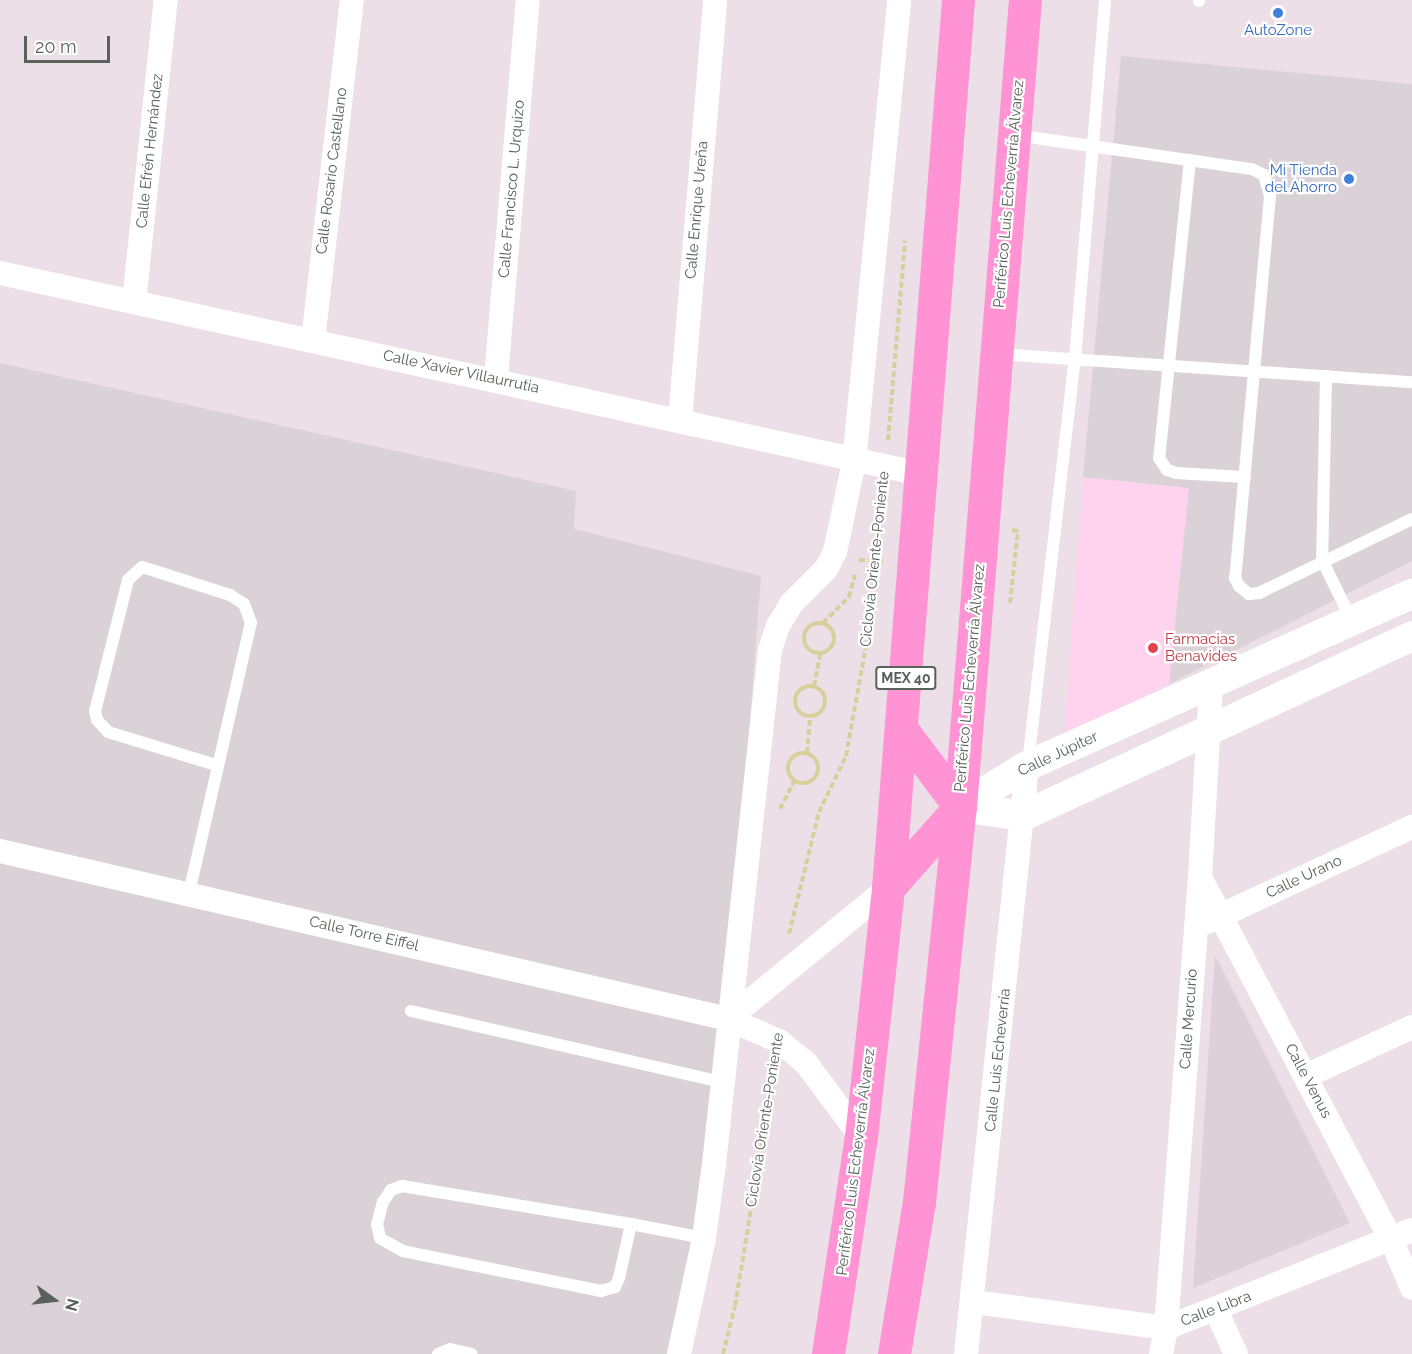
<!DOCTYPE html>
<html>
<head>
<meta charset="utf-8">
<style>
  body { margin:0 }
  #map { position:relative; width:1412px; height:1354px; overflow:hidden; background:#ecdfe7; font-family:Raleway,sans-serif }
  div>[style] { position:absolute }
  .commercial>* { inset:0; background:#ffd2ed }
  .industrial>* { inset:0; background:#dad2d7 }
  .education>* { inset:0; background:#ded0d9 }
  .path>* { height:4px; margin-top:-2px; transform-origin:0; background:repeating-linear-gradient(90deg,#d7d09d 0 6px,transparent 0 9px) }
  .path>.ring { margin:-2px; padding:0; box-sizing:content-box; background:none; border:4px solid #d7d09d; border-radius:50% }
  .service>* { height:12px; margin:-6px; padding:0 6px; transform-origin:6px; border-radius:6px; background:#fff }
  .minor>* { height:24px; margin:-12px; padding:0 12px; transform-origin:12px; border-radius:12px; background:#fff }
  .tertiary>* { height:30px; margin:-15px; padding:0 15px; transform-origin:15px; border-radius:15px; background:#fff }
  .trunk>* { height:33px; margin:-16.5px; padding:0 16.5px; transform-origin:16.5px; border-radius:16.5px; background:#ff93d3 }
  .dots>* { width:16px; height:16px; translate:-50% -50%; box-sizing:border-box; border:3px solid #fff; border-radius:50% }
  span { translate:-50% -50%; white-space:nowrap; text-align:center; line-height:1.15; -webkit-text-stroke:4.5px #fff; paint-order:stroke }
  .shield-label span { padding:2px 4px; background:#fff; border:2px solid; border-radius:4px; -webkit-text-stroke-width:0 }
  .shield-label { font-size:14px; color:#58615a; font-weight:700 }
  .shop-label { font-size:15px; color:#366cbe }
  .right { translate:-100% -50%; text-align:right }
  .street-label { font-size:15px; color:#58615a }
  .health-label { font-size:15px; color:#be3a42 }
  .left { translate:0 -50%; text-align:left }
  .north { position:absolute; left:24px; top:1270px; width:60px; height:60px; -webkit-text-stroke:4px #fff; paint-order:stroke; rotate:105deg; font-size:16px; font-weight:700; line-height:24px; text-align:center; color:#58615a }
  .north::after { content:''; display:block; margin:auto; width:21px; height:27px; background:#58615a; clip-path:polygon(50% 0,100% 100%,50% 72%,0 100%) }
  .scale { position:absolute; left:24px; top:36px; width:86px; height:27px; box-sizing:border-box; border:3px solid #58615a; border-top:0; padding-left:8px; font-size:18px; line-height:21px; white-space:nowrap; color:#58615a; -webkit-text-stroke:4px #fff; paint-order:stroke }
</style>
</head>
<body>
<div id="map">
  <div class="commercial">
    <i style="clip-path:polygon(1083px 477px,1189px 488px,1169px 684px,1064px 737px)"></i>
  </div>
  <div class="industrial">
    <i style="clip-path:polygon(1121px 56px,1412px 84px,1412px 561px,1169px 684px,1189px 488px,1083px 477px)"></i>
    <i style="clip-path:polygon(0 363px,576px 491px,574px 529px,761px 576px,726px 1038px,683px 1354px,0 1354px)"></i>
  </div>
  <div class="education">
    <i style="clip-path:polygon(1215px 955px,1350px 1223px,1193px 1288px)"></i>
  </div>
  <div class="path">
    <i style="left:888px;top:440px;width:200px;rotate:-85.1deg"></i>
    <i style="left:859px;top:560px;width:24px;rotate:2deg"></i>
    <i style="left:1010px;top:603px;width:72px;rotate:-83.7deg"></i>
    <i style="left:1018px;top:531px;width:7px;rotate:-172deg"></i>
    <i class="ring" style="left:804px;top:623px;width:26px;height:26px"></i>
    <i style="left:823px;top:623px;width:37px;rotate:-45deg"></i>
    <i style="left:849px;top:597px;width:23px;rotate:-75deg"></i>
    <i class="ring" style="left:795px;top:686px;width:26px;height:26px"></i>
    <i style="left:814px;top:686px;width:33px;rotate:-79deg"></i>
    <i class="ring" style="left:788px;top:753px;width:26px;height:26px"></i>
    <i style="left:807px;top:753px;width:37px;rotate:-85deg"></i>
    <i style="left:780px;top:809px;width:33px;rotate:-63deg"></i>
    <i style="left:789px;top:934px;width:126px;rotate:-76.2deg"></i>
    <i style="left:819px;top:812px;width:62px;rotate:-64.3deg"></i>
    <i style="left:846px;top:756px;width:150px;rotate:-79.7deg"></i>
    <i style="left:873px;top:608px;width:116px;rotate:-85.6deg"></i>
    <i style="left:723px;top:1354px;width:49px;rotate:-76deg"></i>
    <i style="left:735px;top:1306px;width:238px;rotate:-80.6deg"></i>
  </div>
  <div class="service">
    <i style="left:1199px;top:1px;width:1px;rotate:-90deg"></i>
    <i style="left:1015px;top:135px;width:239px;rotate:8.2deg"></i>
    <i style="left:1252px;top:169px;width:13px;rotate:27deg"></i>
    <i style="left:1264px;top:175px;width:22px;rotate:74deg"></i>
    <i style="left:1270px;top:196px;width:384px;rotate:95.2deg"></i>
    <i style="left:1235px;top:578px;width:9px;rotate:63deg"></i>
    <i style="left:1239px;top:586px;width:13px;rotate:39deg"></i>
    <i style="left:1249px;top:594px;width:10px;rotate:-6deg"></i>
    <i style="left:1259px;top:593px;width:170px;rotate:-25.8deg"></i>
    <i style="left:1190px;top:160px;width:300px;rotate:95.9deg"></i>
    <i style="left:1159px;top:458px;width:14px;rotate:56deg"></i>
    <i style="left:1167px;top:470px;width:9px;rotate:18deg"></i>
    <i style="left:1176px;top:473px;width:69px;rotate:3.3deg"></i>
    <i style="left:998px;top:354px;width:415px;rotate:3.9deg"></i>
    <i style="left:1326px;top:376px;width:184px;rotate:91.2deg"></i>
    <i style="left:1322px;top:560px;width:68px;rotate:63.8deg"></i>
    <i style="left:1028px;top:763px;width:407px;rotate:-83.4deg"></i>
    <i style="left:1075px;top:359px;width:360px;rotate:-85.2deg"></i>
    <i style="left:189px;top:893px;width:277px;rotate:-77.1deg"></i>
    <i style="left:251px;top:623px;width:20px;rotate:-110deg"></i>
    <i style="left:244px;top:604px;width:17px;rotate:-147deg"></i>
    <i style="left:230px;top:595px;width:92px;rotate:-162.3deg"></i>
    <i style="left:142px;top:567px;width:19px;rotate:137deg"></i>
    <i style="left:128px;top:580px;width:135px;rotate:104.1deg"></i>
    <i style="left:95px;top:711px;width:9px;rotate:77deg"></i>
    <i style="left:97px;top:720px;width:16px;rotate:47deg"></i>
    <i style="left:108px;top:732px;width:113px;rotate:17deg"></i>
    <i style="left:411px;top:1011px;width:319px;rotate:12.9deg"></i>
    <i style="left:631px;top:1224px;width:55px;rotate:102.5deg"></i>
    <i style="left:619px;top:1278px;width:10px;rotate:114deg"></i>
    <i style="left:615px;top:1287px;width:15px;rotate:164deg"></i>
    <i style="left:601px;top:1291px;width:202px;rotate:-168.6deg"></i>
    <i style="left:403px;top:1251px;width:26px;rotate:-151deg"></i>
    <i style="left:380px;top:1238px;width:14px;rotate:-102deg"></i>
    <i style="left:377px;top:1224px;width:23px;rotate:-75deg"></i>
    <i style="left:383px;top:1202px;width:14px;rotate:-56deg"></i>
    <i style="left:391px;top:1190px;width:12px;rotate:-20deg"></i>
    <i style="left:402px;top:1186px;width:232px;rotate:9.4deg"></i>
    <i style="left:631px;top:1224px;width:74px;rotate:10.9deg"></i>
    <i style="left:438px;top:1354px;width:13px;rotate:-23deg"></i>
    <i style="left:450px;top:1349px;width:22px;rotate:13deg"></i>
  </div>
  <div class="minor">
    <i style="left:0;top:273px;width:943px;rotate:12.31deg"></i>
    <i style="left:134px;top:302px;width:304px;rotate:-84deg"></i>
    <i style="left:313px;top:341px;width:343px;rotate:-83.5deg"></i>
    <i style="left:496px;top:378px;width:379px;rotate:-85.2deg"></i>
    <i style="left:680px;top:420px;width:421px;rotate:-85.2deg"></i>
    <i style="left:0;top:851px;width:747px;rotate:12.99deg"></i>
    <i style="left:728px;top:1019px;width:56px;rotate:23.3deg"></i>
    <i style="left:779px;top:1041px;width:35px;rotate:39deg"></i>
    <i style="left:806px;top:1063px;width:92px;rotate:53.4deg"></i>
    <i style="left:1200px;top:877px;width:409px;rotate:62.2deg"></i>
    <i style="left:1391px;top:1239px;width:53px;rotate:66.8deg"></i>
    <i style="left:1207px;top:922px;width:226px;rotate:-24.9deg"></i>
    <i style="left:728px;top:1019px;width:207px;rotate:-39.3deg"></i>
    <i style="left:1306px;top:1076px;width:117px;rotate:-24.8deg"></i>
    <i style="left:974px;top:1302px;width:194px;rotate:7.7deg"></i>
    <i style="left:1166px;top:1328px;width:265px;rotate:-21.7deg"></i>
    <i style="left:1216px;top:1310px;width:48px;rotate:65.6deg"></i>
    <i style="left:679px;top:1354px;width:119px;rotate:-77.8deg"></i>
    <i style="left:704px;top:1238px;width:75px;rotate:-82.3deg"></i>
    <i style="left:714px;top:1164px;width:517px;rotate:-83.78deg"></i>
    <i style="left:770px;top:650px;width:25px;rotate:-72deg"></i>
    <i style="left:778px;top:626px;width:27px;rotate:-59deg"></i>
    <i style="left:792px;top:603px;width:48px;rotate:-45deg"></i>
    <i style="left:826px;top:569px;width:19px;rotate:-62deg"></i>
    <i style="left:835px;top:552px;width:92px;rotate:-78.1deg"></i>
    <i style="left:854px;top:462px;width:464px;rotate:-84.4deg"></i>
    <i style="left:966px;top:1354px;width:591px;rotate:-84.08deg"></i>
    <i style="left:1161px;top:1354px;width:26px;rotate:-79deg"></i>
    <i style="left:1166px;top:1328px;width:452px;rotate:-85.7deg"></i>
    <i style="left:1200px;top:877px;width:193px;rotate:-86.7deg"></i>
  </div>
  <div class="tertiary">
    <i style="left:960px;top:807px;width:79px;rotate:-31.5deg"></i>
    <i style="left:1027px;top:766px;width:422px;rotate:-24.1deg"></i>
    <i style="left:960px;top:807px;width:64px;rotate:8.1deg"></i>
    <i style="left:1023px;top:816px;width:429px;rotate:-24.8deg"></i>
  </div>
  <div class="trunk">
    <i style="left:902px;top:730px;width:96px;rotate:53deg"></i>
    <i style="left:888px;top:888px;width:108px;rotate:-48.4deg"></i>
    <i style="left:828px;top:1354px;width:219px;rotate:-81.4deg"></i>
    <i style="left:861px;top:1137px;width:250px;rotate:-83.8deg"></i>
    <i style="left:888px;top:888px;width:891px;rotate:-85.49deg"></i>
    <i style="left:894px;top:1354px;width:154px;rotate:-80.7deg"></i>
    <i style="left:919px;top:1202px;width:397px;rotate:-84.1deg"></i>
    <i style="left:960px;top:807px;width:810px;rotate:-85.4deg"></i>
  </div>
  <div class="dots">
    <i style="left:1278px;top:13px;background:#3f7fe0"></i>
    <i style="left:1349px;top:179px;background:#3f7fe0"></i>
    <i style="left:1153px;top:648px;background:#e0444e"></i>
  </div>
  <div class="shield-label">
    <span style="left:906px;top:678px">MEX 40</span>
  </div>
  <div class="shop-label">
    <span style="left:1278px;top:31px">AutoZone</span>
    <span class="right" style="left:1337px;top:179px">Mi Tienda<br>del Ahorro</span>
  </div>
  <div class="street-label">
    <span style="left:150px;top:151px;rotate:-84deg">Calle Efrén Hernández</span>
    <span style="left:332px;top:171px;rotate:-83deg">Calle Rosario Castellano</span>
    <span style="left:512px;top:189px;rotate:-85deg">Calle Francisco L. Urquizo</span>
    <span style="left:1009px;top:194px;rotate:-85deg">Periférico Luis Echeverría Álvarez</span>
    <span style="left:697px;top:210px;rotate:-85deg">Calle Enrique Ureña</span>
    <span style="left:461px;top:372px;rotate:12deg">Calle Xavier Villaurrutia</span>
    <span style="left:875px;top:559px;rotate:-84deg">Ciclovía Oriente-Poniente</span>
    <span style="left:970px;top:678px;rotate:-85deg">Periférico Luis Echeverría Álvarez</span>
    <span style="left:1058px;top:754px;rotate:-25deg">Calle Júpiter</span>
    <span style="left:1304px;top:877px;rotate:-25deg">Calle Urano</span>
    <span style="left:364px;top:934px;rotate:13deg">Calle Torre Eiffel</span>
    <span style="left:1189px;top:1019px;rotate:-86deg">Calle Mercurio</span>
    <span style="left:998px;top:1060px;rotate:-84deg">Calle Luis Echeverría</span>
    <span style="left:1308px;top:1081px;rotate:62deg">Calle Venus</span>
    <span style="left:765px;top:1120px;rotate:-81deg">Ciclovía Oriente-Poniente</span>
    <span style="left:856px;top:1162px;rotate:-83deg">Periférico Luis Echeverría Álvarez</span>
    <span style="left:1216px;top:1309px;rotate:-21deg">Calle Libra</span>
  </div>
  <div class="health-label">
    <span class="left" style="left:1165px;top:648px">Farmacias<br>Benavides</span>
  </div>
  <div class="north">N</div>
  <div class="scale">20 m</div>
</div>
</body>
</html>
